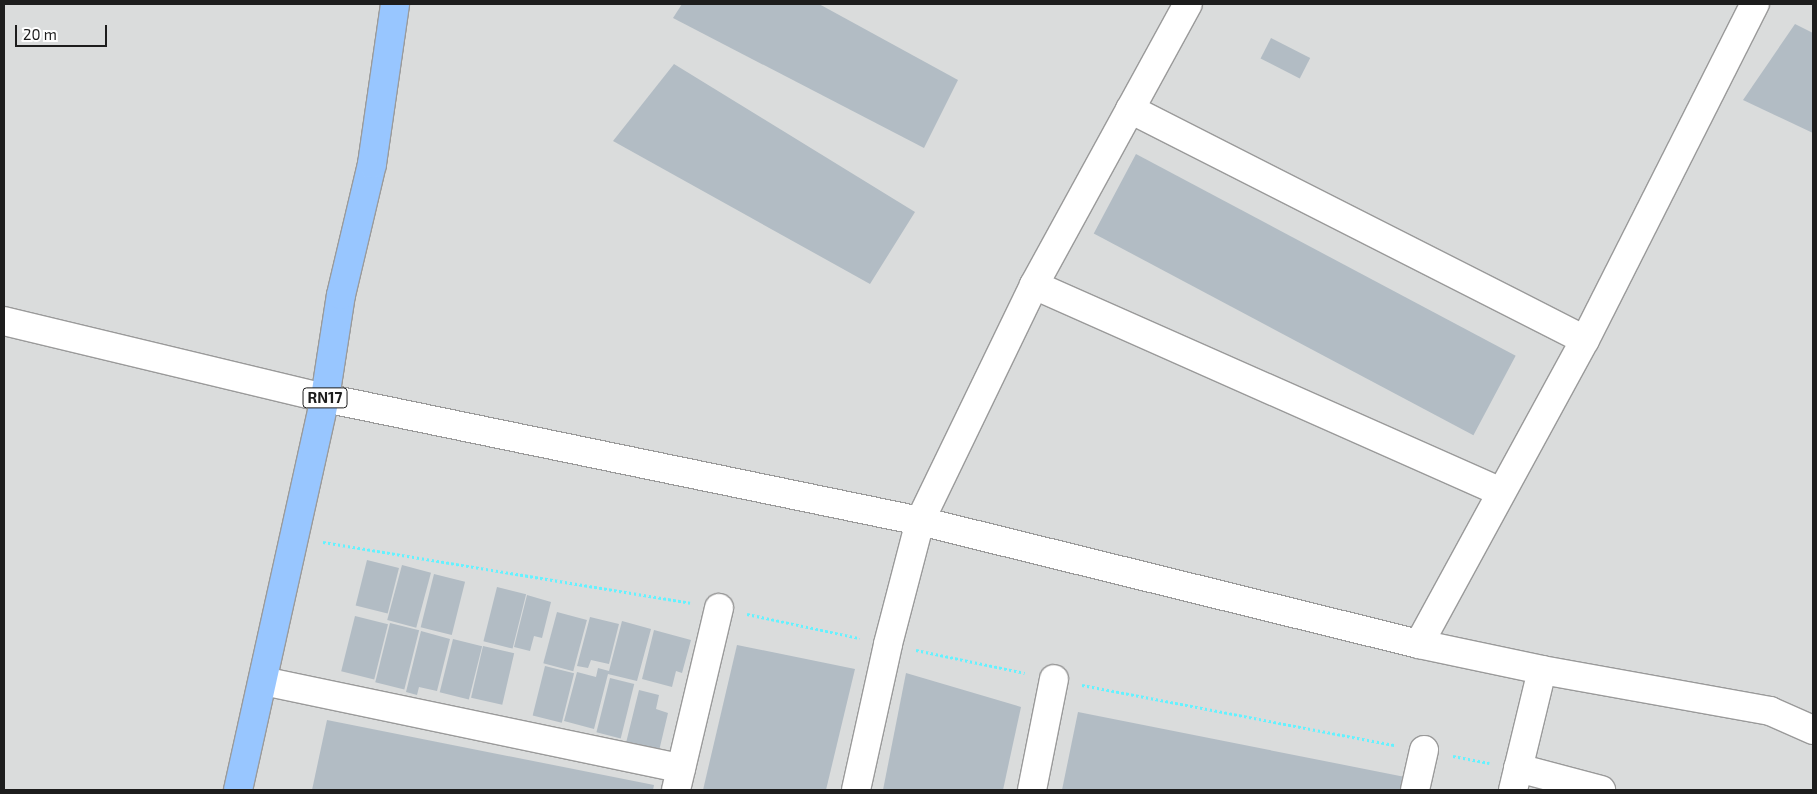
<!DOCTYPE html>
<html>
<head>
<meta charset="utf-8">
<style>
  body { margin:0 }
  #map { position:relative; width:1817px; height:794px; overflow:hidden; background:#e3e7ef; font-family:"Exo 2",sans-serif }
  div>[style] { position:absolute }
  .residential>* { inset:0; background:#dadcdc; transform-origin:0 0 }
  .building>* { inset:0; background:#b2bcc4; transform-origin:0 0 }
  .path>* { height:3px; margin-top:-1.5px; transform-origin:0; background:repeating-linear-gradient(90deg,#64f2ff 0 2.5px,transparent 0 5px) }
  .roads { filter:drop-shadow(1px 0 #9a9a9a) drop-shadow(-1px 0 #9a9a9a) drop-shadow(0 1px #9a9a9a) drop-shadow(0 -1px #9a9a9a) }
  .minor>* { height:28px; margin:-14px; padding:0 14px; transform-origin:14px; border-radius:14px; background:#fff }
  .primary>* { height:28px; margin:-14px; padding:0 14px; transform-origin:14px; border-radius:14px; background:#98c6ff }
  span { translate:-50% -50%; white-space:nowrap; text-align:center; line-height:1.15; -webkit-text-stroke:4.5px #fff; paint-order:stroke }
  .shield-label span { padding:1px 4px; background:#fff; border:1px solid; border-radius:4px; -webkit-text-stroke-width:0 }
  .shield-label { font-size:15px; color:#1d1d1d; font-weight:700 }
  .frame { position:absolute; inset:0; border:5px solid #1d1d1d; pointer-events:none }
  .scale { position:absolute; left:15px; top:25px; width:92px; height:22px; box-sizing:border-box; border:2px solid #1d1d1d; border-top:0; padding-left:6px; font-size:15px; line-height:18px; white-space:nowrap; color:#1d1d1d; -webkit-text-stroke:4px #fff; paint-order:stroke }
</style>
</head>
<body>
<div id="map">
  <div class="residential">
    <i style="left:4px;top:4px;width:1809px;height:786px"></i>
  </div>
  <div class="building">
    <i style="clip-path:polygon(682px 4px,819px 4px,958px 80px,924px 148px,673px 18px)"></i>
    <i style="clip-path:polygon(1795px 24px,1813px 33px,1813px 133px,1743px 100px)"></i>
    <i style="left:1271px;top:38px;width:44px;height:23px;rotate:27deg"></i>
    <i style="clip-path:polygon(674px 64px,915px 212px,870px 284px,613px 141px)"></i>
    <i style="left:1136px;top:154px;width:430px;height:90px;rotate:28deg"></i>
    <i style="left:367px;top:560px;width:33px;height:47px;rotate:14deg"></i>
    <i style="left:402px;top:565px;width:30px;height:57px;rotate:15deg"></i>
    <i style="left:434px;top:574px;width:32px;height:55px;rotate:14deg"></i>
    <i style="left:497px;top:587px;width:30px;height:56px;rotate:14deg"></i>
    <i style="clip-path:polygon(527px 595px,551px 602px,542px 638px,534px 636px,530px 651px,514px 647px)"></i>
    <i style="left:557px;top:612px;width:31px;height:53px;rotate:15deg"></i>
    <i style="left:355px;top:616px;width:34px;height:57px;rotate:14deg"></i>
    <i style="clip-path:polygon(590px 617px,619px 624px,609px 664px,591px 660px,588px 668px,577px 666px)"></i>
    <i style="clip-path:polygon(622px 621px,651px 629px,637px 681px,608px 674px,594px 729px,564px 721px,577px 672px,596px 677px,598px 668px,609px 671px)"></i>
    <i style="left:390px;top:623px;width:30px;height:61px;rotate:14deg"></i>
    <i style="clip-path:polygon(654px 630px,691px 640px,682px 673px,676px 671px,672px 687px,642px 679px)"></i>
    <i style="clip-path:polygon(421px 631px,450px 639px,437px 691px,419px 687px,417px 695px,406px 692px)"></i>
    <i style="left:453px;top:639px;width:30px;height:55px;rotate:14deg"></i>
    <i style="clip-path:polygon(737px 645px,855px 669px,826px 790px,703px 790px)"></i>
    <i style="left:483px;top:646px;width:32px;height:53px;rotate:13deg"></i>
    <i style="left:545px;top:666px;width:30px;height:51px;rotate:14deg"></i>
    <i style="clip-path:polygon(906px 673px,1021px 707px,1003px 790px,883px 790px)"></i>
    <i style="left:610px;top:678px;width:25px;height:56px;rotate:14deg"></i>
    <i style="clip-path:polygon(639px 690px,659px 695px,656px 709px,668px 713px,659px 751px,626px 743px)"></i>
    <i style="clip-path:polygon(1078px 712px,1405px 777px,1401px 790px,1062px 790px)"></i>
    <i style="clip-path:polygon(327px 720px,654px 785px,653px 790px,312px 790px)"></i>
  </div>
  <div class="path">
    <i style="left:323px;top:542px;width:372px;rotate:9.4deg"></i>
    <i style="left:747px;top:614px;width:115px;rotate:12.1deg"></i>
    <i style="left:916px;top:650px;width:111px;rotate:11.9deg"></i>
    <i style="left:1082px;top:685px;width:319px;rotate:10.9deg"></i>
    <i style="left:1453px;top:756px;width:37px;rotate:11deg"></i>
  </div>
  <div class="roads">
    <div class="minor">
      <i style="left:1130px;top:109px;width:510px;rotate:26.92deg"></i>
      <i style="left:1034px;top:285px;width:511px;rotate:23.91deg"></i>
      <i style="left:4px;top:321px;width:330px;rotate:13.5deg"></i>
      <i style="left:325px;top:398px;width:608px;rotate:11.68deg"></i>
      <i style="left:920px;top:521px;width:514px;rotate:13.85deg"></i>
      <i style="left:1419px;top:644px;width:126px;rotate:11.9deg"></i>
      <i style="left:1542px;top:670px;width:232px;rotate:10.2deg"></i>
      <i style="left:1770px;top:711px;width:47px;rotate:23.8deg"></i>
      <i style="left:1419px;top:644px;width:346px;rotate:-61.4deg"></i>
      <i style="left:1585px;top:340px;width:377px;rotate:-63.2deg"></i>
      <i style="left:263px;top:681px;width:427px;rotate:11.8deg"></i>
      <i style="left:1518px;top:768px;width:86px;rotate:14.8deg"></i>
      <i style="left:676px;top:790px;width:187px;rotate:-76.7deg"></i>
      <i style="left:856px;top:790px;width:149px;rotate:-77.6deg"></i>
      <i style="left:888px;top:644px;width:127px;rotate:-75.4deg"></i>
      <i style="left:920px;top:521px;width:262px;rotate:-64.2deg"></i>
      <i style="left:1034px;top:285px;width:320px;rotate:-61.3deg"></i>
      <i style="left:1032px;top:790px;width:113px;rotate:-78.8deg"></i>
      <i style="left:1415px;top:790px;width:41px;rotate:-77.3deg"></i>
      <i style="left:1513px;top:790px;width:123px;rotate:-76.4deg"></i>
    </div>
    <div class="primary">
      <i style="left:238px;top:790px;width:402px;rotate:-77.5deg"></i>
      <i style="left:325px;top:398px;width:104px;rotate:-81.2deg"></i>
      <i style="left:341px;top:295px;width:135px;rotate:-76.7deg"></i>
      <i style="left:372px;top:164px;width:162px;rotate:-81.8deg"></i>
    </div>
  </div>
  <div class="shield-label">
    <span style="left:325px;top:398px">RN17</span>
  </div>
  <div class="frame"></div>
  <div class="scale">20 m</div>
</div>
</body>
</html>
